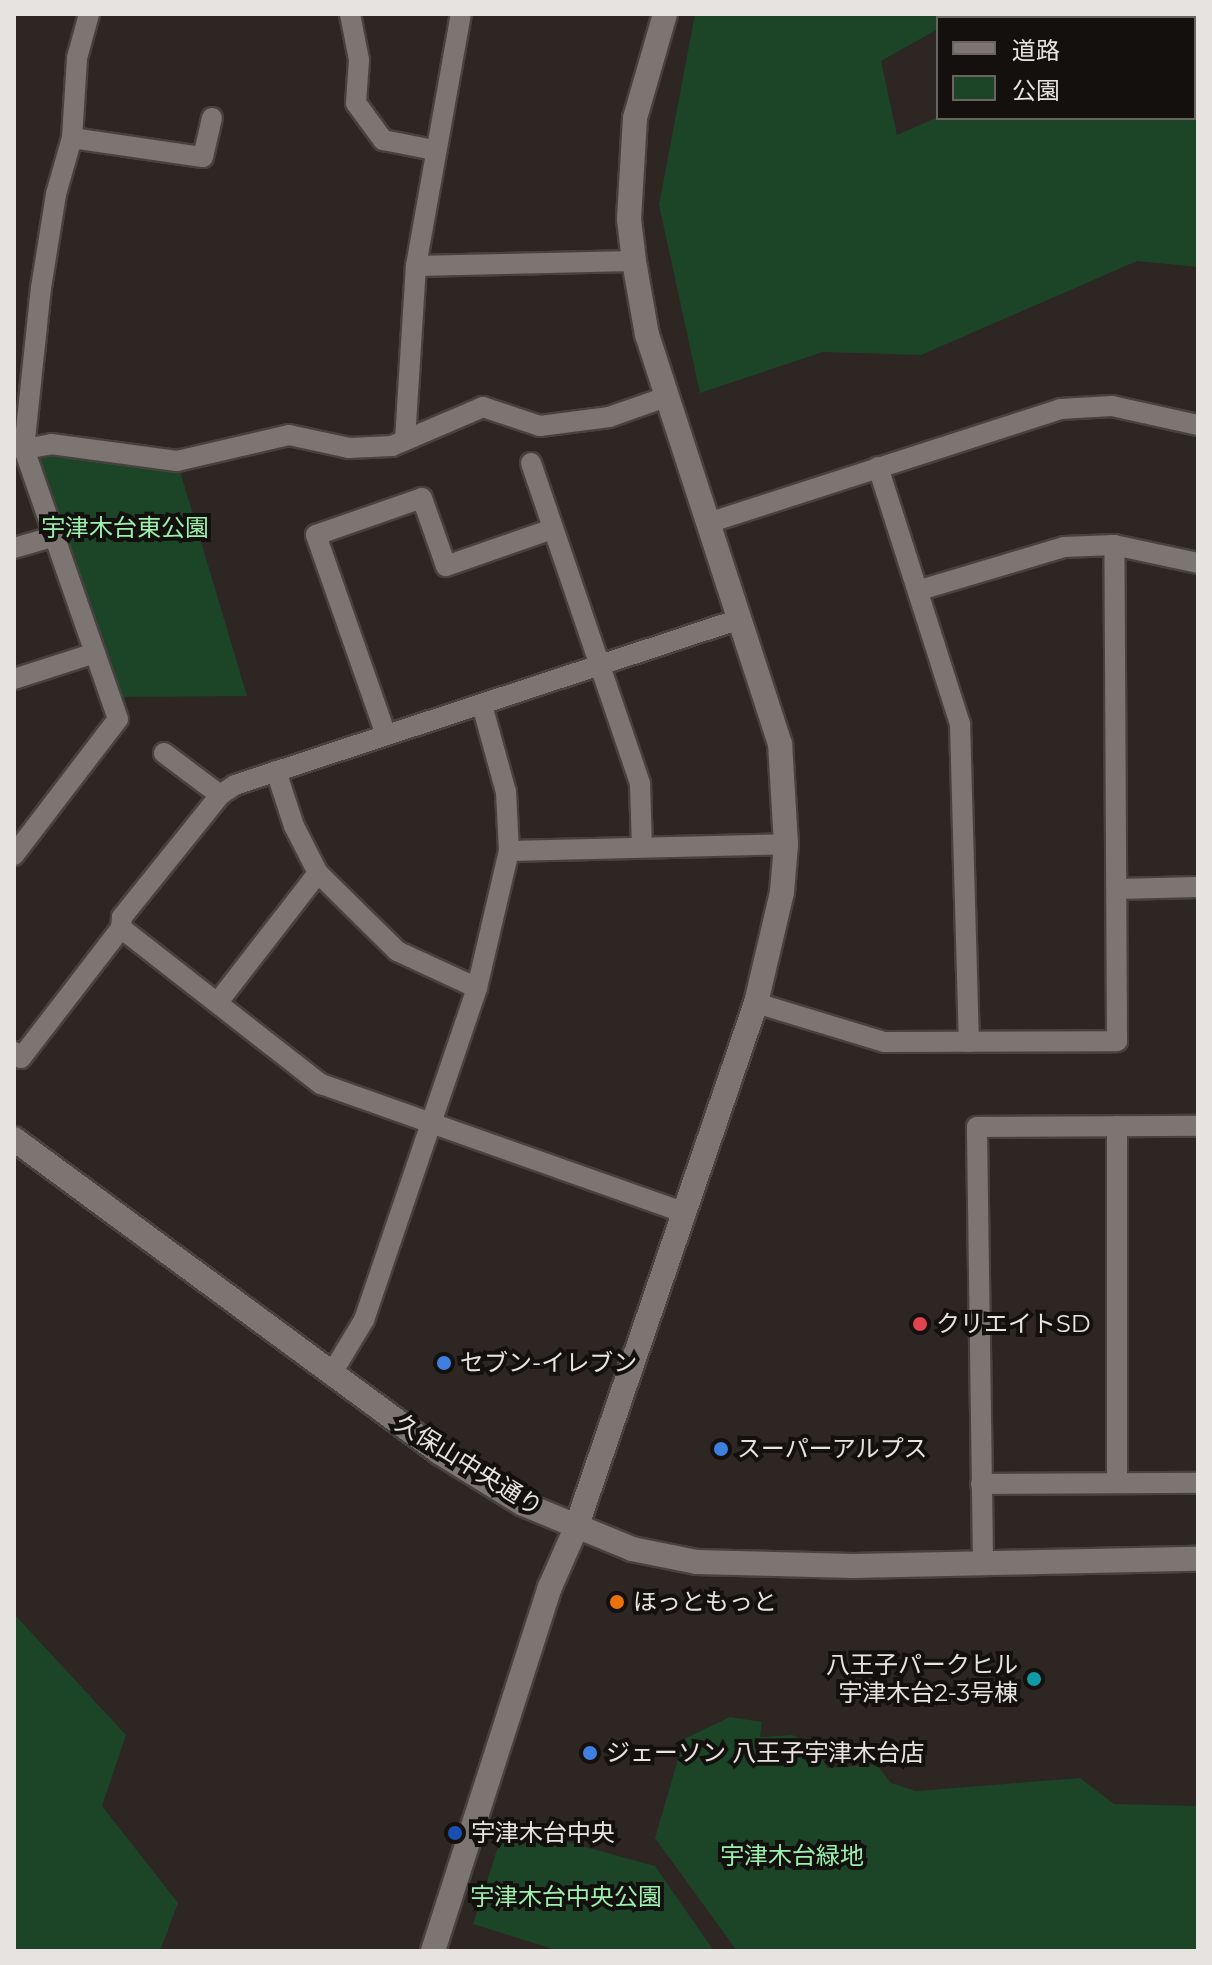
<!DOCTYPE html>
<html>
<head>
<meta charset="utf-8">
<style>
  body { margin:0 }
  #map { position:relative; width:1212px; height:1965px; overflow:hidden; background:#2d2623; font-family:Montserrat,"Noto Sans JP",sans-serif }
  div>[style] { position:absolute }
  .green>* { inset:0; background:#1c4427 }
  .roads { filter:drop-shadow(2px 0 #47423f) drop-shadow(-2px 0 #47423f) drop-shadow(0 2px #47423f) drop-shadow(0 -2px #47423f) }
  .minor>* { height:20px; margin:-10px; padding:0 10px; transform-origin:10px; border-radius:10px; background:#7c7571 }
  .tertiary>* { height:24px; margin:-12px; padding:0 12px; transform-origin:12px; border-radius:12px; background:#7c7571 }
  .dots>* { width:22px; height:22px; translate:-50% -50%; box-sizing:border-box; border:4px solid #13100e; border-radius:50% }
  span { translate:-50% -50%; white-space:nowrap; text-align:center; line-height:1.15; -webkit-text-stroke:8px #13100e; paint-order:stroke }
  .park-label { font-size:24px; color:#99f1ad }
  .poi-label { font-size:24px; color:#e7e3e1 }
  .left { translate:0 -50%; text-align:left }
  .right { translate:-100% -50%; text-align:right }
  .street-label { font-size:24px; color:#e7e3e1 }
  .frame { position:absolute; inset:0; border:16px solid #e7e3e1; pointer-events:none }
  .legend { position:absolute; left:936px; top:16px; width:260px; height:104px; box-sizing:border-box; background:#13100e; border:2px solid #686462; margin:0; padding:10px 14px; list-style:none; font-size:24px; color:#e7e3e1 }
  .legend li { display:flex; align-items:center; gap:16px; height:40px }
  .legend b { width:40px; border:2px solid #686462 }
</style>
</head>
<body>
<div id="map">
  <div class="green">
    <i style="clip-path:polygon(695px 14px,965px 14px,938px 18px,938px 29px,881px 61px,897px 135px,938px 117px,1194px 118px,1194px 93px,1198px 95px,1198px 267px,1137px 261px,921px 355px,823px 352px,700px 393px,659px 205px)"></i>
    <i style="clip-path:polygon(24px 449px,177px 461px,247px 696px,110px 697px)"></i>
    <i style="clip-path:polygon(14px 1614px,126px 1735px,102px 1806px,178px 1903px,160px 1951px,14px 1951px)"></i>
    <i style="clip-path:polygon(730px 1717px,762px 1722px,760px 1737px,792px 1735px,813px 1745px,828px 1768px,876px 1764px,891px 1783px,916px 1791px,1080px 1778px,1114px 1804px,1198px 1806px,1198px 1951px,737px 1951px,655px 1838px,684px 1739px)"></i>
    <i style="clip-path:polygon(505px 1825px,655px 1866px,714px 1951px,559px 1951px,473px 1924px)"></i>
  </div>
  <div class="roads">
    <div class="minor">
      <i style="left:350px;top:14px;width:47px;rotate:78.9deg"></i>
      <i style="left:359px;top:60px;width:43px;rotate:94deg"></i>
      <i style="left:356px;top:103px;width:46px;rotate:53.9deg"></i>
      <i style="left:383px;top:140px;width:52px;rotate:11.1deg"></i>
      <i style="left:72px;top:138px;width:132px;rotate:8.3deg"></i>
      <i style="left:203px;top:157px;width:40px;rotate:-77deg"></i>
      <i style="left:416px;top:266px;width:218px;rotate:-1.3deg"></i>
      <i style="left:405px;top:440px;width:174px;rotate:-86.4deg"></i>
      <i style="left:416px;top:266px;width:256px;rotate:-79.9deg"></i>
      <i style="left:24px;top:449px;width:27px;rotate:-10deg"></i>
      <i style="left:51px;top:444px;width:127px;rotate:7.7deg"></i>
      <i style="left:177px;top:461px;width:115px;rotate:-13.1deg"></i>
      <i style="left:289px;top:435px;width:61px;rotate:12.2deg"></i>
      <i style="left:349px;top:448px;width:43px;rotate:-2.7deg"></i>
      <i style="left:392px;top:446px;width:99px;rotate:-23.2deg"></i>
      <i style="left:483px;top:407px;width:60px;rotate:18.4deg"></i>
      <i style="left:540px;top:426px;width:70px;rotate:-7.4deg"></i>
      <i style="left:609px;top:417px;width:60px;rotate:-19.3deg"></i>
      <i style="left:531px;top:463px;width:339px;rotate:71.2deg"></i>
      <i style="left:640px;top:784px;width:63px;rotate:88.2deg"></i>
      <i style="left:878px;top:467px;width:270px;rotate:72.3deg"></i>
      <i style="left:960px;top:724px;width:318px;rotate:88.4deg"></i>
      <i style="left:708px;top:523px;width:370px;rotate:-17.9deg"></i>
      <i style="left:1060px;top:409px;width:52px;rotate:-3.3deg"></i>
      <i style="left:1112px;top:406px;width:88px;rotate:12.5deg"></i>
      <i style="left:14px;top:548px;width:40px;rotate:-16deg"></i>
      <i style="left:920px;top:590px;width:150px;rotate:-16.6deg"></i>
      <i style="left:1064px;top:547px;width:50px;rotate:-2.3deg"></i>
      <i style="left:1114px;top:545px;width:86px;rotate:12.1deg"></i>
      <i style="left:14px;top:679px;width:85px;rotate:-17.8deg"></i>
      <i style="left:482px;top:705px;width:90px;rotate:74.6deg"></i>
      <i style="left:506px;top:792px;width:59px;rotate:87.1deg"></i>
      <i style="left:386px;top:735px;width:212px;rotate:-109.3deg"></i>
      <i style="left:316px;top:535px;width:112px;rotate:-19.2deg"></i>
      <i style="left:422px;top:498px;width:72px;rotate:70.6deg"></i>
      <i style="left:446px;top:566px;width:112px;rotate:-19.2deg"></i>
      <i style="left:164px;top:753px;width:70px;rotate:36.9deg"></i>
      <i style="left:276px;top:771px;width:58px;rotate:71.9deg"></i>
      <i style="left:294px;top:826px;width:53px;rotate:62.9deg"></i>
      <i style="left:318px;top:873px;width:111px;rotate:44.6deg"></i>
      <i style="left:397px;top:951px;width:88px;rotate:24.8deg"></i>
      <i style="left:14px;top:855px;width:171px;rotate:-52.6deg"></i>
      <i style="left:118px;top:719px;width:286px;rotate:-109.2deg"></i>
      <i style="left:24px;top:449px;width:162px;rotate:-84deg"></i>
      <i style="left:41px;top:288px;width:95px;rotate:-80.9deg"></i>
      <i style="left:56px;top:194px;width:58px;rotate:-74.1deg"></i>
      <i style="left:72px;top:138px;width:80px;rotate:-86.4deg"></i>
      <i style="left:77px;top:58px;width:46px;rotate:-74.7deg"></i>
      <i style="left:1117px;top:889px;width:81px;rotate:-1.4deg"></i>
      <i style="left:121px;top:928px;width:254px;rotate:38deg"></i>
      <i style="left:321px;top:1084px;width:387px;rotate:19.5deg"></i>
      <i style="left:218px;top:1002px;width:163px;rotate:-52.2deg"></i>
      <i style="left:756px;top:1003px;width:134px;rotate:16.9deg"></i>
      <i style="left:884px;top:1042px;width:233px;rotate:-0.2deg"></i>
      <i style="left:1117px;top:1041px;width:496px;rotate:-90.3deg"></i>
      <i style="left:14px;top:1052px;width:9px;rotate:41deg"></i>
      <i style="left:21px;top:1058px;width:164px;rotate:-52.4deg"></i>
      <i style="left:121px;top:928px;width:11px;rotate:-85deg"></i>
      <i style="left:122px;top:917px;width:156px;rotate:-51.2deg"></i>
      <i style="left:220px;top:795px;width:18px;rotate:-34deg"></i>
      <i style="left:235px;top:785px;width:532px;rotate:-18.2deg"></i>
      <i style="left:1117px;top:1126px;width:357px;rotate:90deg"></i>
      <i style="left:332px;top:1373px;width:62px;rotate:-58.9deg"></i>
      <i style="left:364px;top:1320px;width:351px;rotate:-71.2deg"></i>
      <i style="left:477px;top:988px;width:141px;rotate:-76.9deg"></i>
      <i style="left:509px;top:851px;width:277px;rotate:-1.4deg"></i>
      <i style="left:981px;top:1484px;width:217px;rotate:-0.3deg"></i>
      <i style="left:983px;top:1560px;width:433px;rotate:-90.8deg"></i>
      <i style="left:977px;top:1127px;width:221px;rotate:-0.3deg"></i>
    </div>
    <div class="tertiary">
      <i style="left:14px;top:1139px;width:528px;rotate:36.37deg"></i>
      <i style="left:439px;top:1452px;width:99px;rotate:31.8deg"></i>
      <i style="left:523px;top:1504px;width:118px;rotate:22.4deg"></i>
      <i style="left:632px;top:1549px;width:66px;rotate:11.3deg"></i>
      <i style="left:697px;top:1562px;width:156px;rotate:1.5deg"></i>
      <i style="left:853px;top:1566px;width:345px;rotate:-1.2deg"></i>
      <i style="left:433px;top:1951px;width:382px;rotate:-72.2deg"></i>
      <i style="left:550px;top:1587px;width:64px;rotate:-66.2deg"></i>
      <i style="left:576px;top:1528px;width:555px;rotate:-71.08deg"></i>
      <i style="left:756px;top:1003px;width:114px;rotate:-76.8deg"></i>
      <i style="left:782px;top:892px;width:48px;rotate:-85.2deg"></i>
      <i style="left:786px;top:844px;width:100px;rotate:-93.4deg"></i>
      <i style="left:780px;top:744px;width:430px;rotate:-108deg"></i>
      <i style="left:647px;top:335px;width:75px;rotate:-100deg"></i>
      <i style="left:634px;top:261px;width:42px;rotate:-96.8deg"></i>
      <i style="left:629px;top:219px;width:101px;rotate:-86.6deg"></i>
      <i style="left:635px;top:118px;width:108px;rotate:-73.9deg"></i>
    </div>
  </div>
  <div class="dots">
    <i style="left:920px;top:1324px;background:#e0444e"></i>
    <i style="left:444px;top:1363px;background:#3f7fe0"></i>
    <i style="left:721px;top:1449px;background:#3f7fe0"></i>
    <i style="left:617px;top:1602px;background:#e8710a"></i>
    <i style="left:1034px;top:1679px;background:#0f9aa8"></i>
    <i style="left:590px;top:1753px;background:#3f7fe0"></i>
    <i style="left:455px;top:1833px;background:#1a4fb4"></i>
  </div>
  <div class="park-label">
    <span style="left:125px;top:528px">宇津木台東公園</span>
    <span style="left:792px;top:1856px">宇津木台緑地</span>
    <span style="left:566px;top:1897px">宇津木台中央公園</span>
  </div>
  <div class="poi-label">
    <span class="left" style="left:936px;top:1324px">クリエイトSD</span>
    <span class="left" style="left:460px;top:1363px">セブン-イレブン</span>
    <span class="left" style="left:737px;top:1449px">スーパーアルプス</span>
    <span class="left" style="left:633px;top:1602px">ほっともっと</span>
    <span class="right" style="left:1018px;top:1679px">八王子パークヒル<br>宇津木台2-3号棟</span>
    <span class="left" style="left:606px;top:1753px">ジェーソン 八王子宇津木台店</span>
    <span class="left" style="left:471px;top:1833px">宇津木台中央</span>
  </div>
  <div class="street-label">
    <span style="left:469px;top:1465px;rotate:32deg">久保山中央通り</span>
  </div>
  <div class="frame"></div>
  <ul class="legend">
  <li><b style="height:10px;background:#7c7571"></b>道路</li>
  <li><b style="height:22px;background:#1c4427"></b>公園</li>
  </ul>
</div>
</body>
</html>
